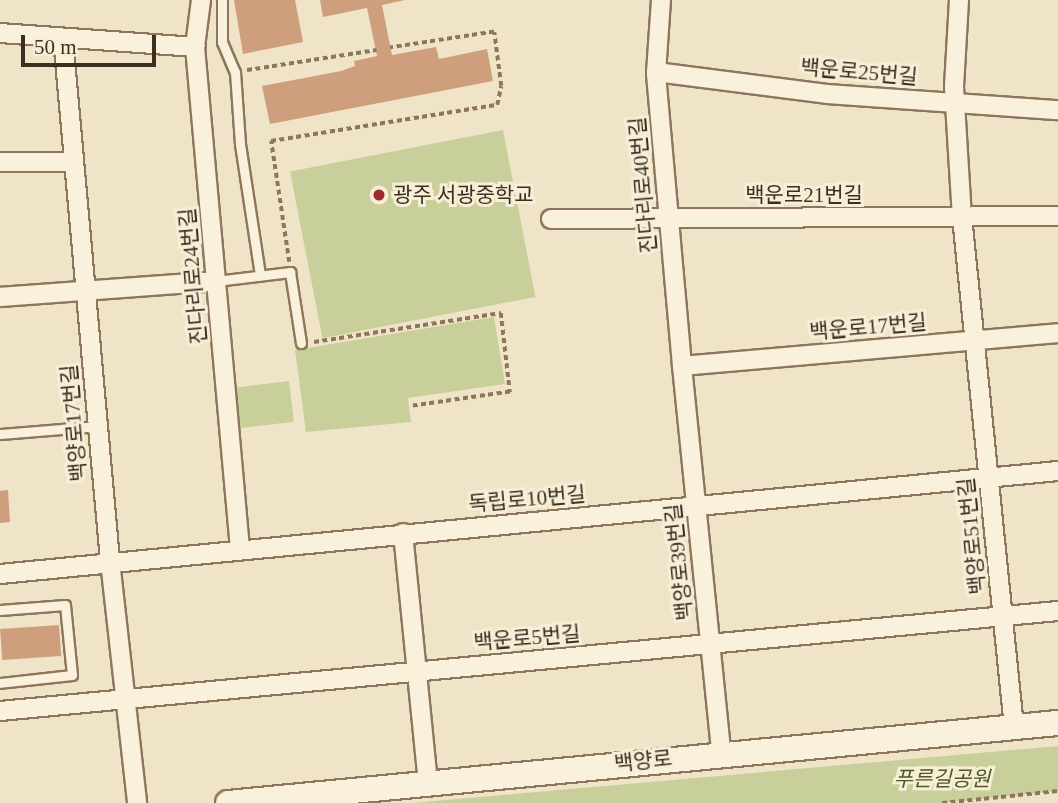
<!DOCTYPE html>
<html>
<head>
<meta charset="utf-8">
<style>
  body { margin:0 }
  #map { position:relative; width:1058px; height:803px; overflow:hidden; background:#f0e4c8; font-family:"Times New Roman","Noto Sans KR",serif }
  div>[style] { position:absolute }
  .green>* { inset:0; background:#c9cf9b; transform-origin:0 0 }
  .building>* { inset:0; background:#cf9f7d; transform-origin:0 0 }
  .path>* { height:3.5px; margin-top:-1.75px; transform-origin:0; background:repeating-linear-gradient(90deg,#8d765c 0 5px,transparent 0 8.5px) }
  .roads { filter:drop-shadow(2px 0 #8d765c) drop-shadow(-2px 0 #8d765c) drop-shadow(0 2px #8d765c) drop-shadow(0 -2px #8d765c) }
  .lane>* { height:9px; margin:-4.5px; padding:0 4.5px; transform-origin:4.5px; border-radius:4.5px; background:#faf1dc }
  .street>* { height:18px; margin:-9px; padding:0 9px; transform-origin:9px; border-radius:9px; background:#faf1dc }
  .secondary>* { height:24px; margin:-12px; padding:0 12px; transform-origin:12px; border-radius:12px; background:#faf1dc }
  .dots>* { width:19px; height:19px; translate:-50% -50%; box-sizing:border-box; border:4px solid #f7eed8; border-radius:50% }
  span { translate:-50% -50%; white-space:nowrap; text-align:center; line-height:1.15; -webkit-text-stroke:6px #f7eed8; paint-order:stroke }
  .street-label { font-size:21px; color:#3d2e20 }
  .poi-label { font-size:21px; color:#3d2e20 }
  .left { translate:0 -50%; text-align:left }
  .park-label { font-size:21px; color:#4d5a26; font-style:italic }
  .scale { position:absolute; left:21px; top:35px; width:135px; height:32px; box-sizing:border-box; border:4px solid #3d2e20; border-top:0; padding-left:9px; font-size:21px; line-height:24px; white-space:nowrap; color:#3d2e20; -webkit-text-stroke:5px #f7eed8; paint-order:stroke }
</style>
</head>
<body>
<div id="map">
  <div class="green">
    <i style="left:503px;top:130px;width:170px;height:217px;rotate:79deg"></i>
    <i style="clip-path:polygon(494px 317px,505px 384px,408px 398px,411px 422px,306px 432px,295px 350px)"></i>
    <i style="left:289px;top:381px;width:41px;height:54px;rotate:83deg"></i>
    <i style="clip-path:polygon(1058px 746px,1058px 791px,942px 803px,412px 803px)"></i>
  </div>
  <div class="building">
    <i style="clip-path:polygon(234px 0,295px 0,303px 42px,243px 54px)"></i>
    <i style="clip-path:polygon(320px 0,405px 0,382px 5px,392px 55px,436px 47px,439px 59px,487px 49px,493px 81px,270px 124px,262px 86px,341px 71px,355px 66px,354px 61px,377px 56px,367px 8px,323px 17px)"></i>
    <i style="clip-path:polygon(8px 490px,10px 522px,0 523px,0 491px)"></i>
    <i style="left:59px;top:625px;width:31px;height:59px;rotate:86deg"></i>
  </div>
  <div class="path">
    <i style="left:247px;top:70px;width:131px;rotate:-8.8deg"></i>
    <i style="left:289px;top:262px;width:122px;rotate:-98.5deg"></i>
    <i style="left:271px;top:141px;width:229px;rotate:-9.1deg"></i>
    <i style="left:497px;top:105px;width:19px;rotate:-78deg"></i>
    <i style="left:501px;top:86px;width:54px;rotate:-97.4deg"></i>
    <i style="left:494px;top:32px;width:105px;rotate:171.3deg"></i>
    <i style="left:314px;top:342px;width:189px;rotate:-8.8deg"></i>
    <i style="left:501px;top:313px;width:80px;rotate:83.5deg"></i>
    <i style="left:510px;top:392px;width:98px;rotate:171.8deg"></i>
    <i style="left:942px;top:803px;width:117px;rotate:-5.9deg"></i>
  </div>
  <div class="roads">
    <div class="lane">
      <i style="left:222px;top:0;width:42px;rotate:90deg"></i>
      <i style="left:222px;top:42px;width:33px;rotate:67deg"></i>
      <i style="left:235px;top:72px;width:72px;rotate:86deg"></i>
      <i style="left:240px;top:144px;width:133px;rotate:81.3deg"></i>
      <i style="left:216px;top:281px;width:75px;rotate:-6.9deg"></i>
      <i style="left:290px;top:272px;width:72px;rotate:81.2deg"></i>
      <i style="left:0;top:434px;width:97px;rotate:-4.7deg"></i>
      <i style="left:0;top:610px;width:65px;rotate:-4.4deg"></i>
      <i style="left:65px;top:605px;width:70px;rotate:84.3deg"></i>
      <i style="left:72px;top:675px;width:72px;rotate:173.7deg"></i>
    </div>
    <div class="street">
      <i style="left:201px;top:0;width:47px;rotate:97.3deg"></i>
      <i style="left:195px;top:47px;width:504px;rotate:84.88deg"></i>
      <i style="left:661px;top:0;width:74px;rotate:93.9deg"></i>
      <i style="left:656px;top:74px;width:293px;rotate:84.9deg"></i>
      <i style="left:682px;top:366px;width:389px;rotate:84.2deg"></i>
      <i style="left:959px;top:0;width:87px;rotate:93.3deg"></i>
      <i style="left:954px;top:87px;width:130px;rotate:86.5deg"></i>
      <i style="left:962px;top:217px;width:513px;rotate:84.18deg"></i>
      <i style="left:0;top:33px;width:196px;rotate:4.1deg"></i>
      <i style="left:63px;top:38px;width:525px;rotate:84.86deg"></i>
      <i style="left:110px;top:561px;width:244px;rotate:83.6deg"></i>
      <i style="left:656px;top:72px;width:172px;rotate:7.3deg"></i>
      <i style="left:827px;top:94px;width:232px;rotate:4deg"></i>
      <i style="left:0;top:162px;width:74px"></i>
      <i style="left:551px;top:219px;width:507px;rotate:-0.34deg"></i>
      <i style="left:0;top:297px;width:217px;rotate:-4.2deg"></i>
      <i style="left:682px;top:366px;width:377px;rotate:-5deg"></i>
      <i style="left:403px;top:533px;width:250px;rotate:84.3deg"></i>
      <i style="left:0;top:574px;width:1063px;rotate:-5.56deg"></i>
      <i style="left:0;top:711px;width:1063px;rotate:-5.4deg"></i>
    </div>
    <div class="secondary">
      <i style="left:228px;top:803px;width:834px;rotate:-5.51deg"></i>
    </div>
  </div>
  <div class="dots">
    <i style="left:379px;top:195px;background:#9e2a2b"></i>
  </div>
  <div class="street-label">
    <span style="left:859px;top:72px;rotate:5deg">백운로25번길</span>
    <span style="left:643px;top:185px;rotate:-95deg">진다리로40번길</span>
    <span style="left:804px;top:195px">백운로21번길</span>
    <span style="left:193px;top:276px;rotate:-95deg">진다리로24번길</span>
    <span style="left:868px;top:327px;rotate:-5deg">백운로17번길</span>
    <span style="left:74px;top:423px;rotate:-95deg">백양로17번길</span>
    <span style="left:527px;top:499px;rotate:-5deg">독립로10번길</span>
    <span style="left:972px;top:536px;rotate:-96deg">백양로51번길</span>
    <span style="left:679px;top:562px;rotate:-96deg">백양로39번길</span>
    <span style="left:527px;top:638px;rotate:-5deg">백운로5번길</span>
    <span style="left:643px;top:761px;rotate:-6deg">백양로</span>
  </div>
  <div class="poi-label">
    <span class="left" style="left:393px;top:195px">광주 서광중학교</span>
  </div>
  <div class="park-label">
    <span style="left:942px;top:779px">푸른길공원</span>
  </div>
  <div class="scale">50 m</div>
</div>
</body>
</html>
